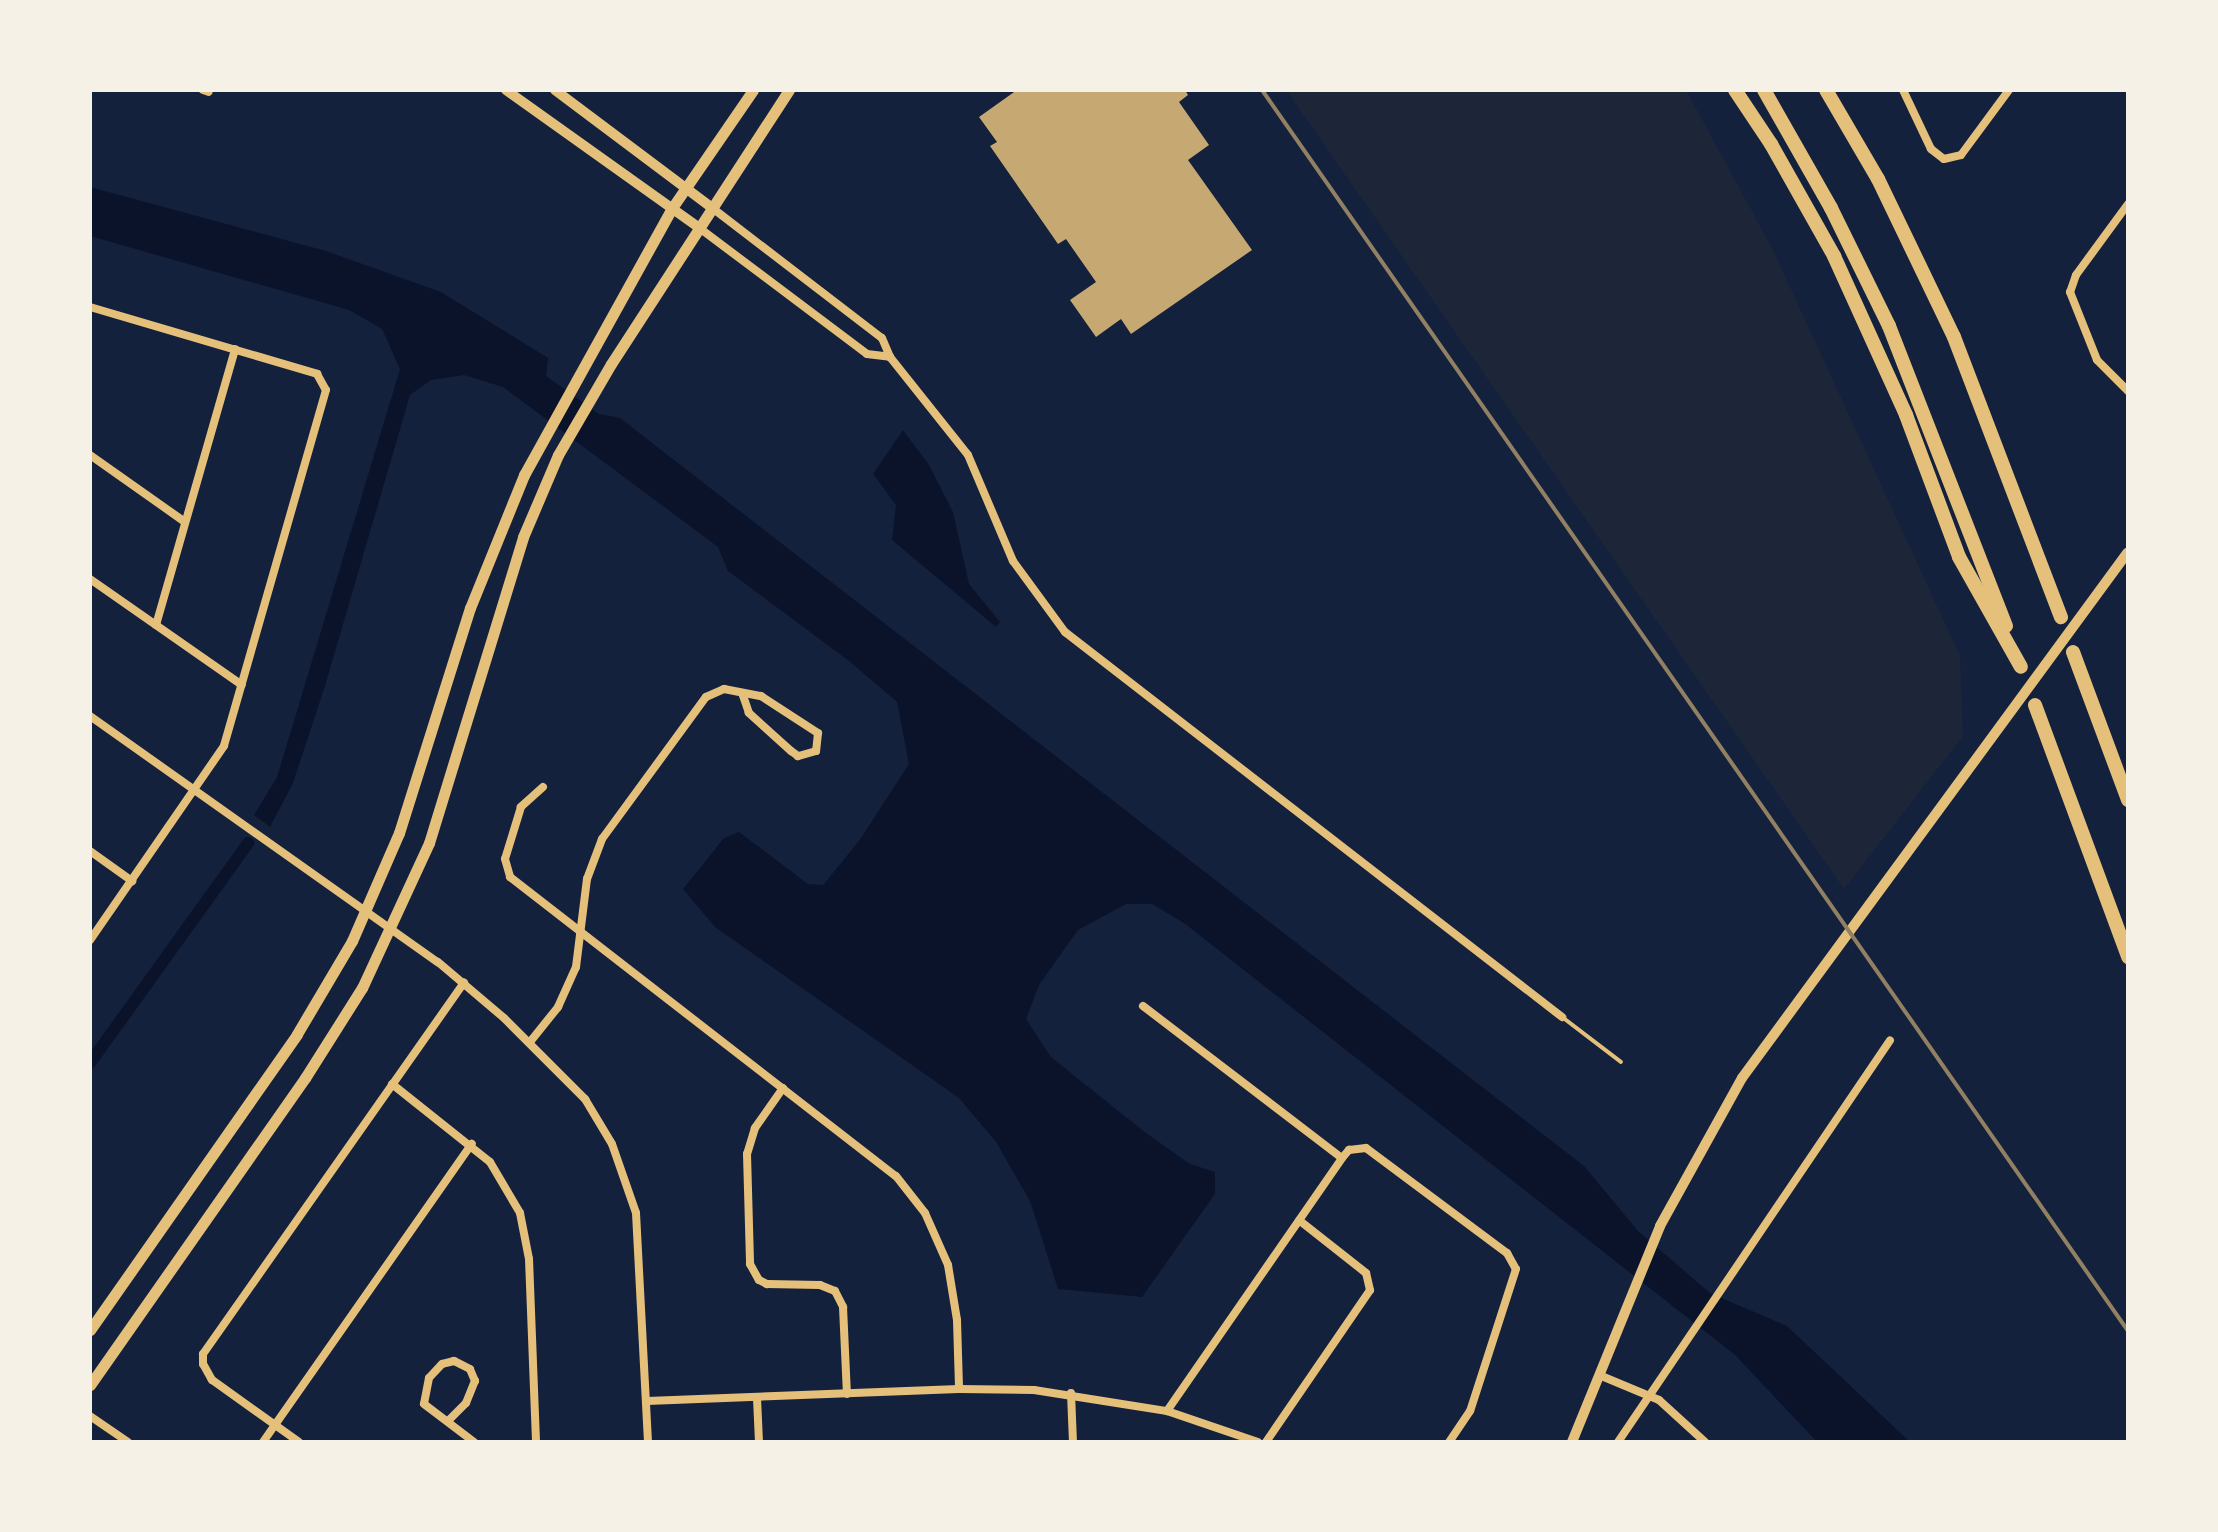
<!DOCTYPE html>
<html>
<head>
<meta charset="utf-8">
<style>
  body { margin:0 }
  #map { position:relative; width:2218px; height:1532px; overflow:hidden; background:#14213d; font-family:"PT Sans Narrow",sans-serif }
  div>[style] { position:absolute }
  .green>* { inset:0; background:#1d2539 }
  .water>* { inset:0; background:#0b132b }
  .canal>* { height:12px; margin:-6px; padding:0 6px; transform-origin:6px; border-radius:6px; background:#0b132b }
  .building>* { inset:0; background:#c6a872 }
  .service>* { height:4px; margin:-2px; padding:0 2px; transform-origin:2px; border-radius:2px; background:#e5c07b }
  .minor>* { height:8px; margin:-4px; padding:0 4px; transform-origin:4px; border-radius:4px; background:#e5c07b }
  .tertiary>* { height:10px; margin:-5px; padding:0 5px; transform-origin:5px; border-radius:5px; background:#e5c07b }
  .secondary>* { height:11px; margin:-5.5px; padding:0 5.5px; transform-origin:5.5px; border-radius:5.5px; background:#e5c07b }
  .motorway>* { height:14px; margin:-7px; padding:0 7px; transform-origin:7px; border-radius:7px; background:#e5c07b }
  .rail>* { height:4px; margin:-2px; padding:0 2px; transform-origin:2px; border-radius:2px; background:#918062 }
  span { translate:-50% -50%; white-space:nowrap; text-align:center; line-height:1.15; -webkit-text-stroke:9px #f6f1e7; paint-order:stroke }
  .frame { position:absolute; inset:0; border:92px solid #f6f1e7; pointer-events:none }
</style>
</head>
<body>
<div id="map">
  <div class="green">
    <i style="clip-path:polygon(1286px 90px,1686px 90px,1772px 248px,1960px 656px,1963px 736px,1844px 889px)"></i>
  </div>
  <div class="water">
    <i style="clip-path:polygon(90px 187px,326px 251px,441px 292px,548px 358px,546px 376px,599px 414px,620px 418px,1584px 1166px,1638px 1231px,1710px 1293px,1787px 1326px,1910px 1442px,1817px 1442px,1735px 1355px,1184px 923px,1152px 904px,1126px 904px,1078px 930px,1039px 985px,1026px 1019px,1051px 1057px,1146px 1133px,1190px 1164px,1215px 1172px,1215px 1194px,1142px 1297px,1058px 1289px,1030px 1201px,996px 1142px,959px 1098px,715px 927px,683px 889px,724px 838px,739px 832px,808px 884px,823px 885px,859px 841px,909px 764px,897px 702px,849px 661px,728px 571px,718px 547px,503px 387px,464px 375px,431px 380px,410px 395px,325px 686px,293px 783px,270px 827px,254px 815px,277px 777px,400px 369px,382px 329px,349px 310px,90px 236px)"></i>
    <i style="clip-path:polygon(903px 430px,929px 465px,953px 512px,969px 584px,1000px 622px,996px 627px,892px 540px,896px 505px,873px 474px)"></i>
  </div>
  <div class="canal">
    <i style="left:90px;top:1063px;width:271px;rotate:-54.3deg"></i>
  </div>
  <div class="building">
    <i style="clip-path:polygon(1017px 90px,1185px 90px,1188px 95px,1179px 102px,1209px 145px,1188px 160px,1252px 250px,1131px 334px,1121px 319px,1096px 337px,1070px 300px,1096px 282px,1066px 239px,1058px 244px,990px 146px,997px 142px,979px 117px)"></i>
  </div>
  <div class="service">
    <i style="left:1562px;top:1017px;width:74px;rotate:37.3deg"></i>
  </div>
  <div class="minor">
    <i style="left:203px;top:90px;width:6px;rotate:18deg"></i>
    <i style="left:1903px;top:90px;width:65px;rotate:64.6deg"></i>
    <i style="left:1931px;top:149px;width:16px;rotate:38deg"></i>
    <i style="left:1944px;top:159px;width:17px;rotate:-13deg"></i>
    <i style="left:1961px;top:155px;width:81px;rotate:-53.6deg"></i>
    <i style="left:2128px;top:204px;width:88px;rotate:126.2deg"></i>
    <i style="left:2076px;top:275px;width:18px;rotate:109deg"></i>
    <i style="left:2070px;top:292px;width:73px;rotate:68.3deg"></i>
    <i style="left:2097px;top:360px;width:44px;rotate:45deg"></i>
    <i style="left:711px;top:207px;width:215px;rotate:37.5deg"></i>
    <i style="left:882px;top:338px;width:21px;rotate:67deg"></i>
    <i style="left:890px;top:357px;width:125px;rotate:51.5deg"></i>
    <i style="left:968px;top:455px;width:115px;rotate:67deg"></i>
    <i style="left:1013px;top:561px;width:88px;rotate:53.8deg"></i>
    <i style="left:1065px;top:632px;width:629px;rotate:37.76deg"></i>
    <i style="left:698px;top:227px;width:211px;rotate:36.9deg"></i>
    <i style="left:867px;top:354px;width:23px;rotate:7deg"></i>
    <i style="left:90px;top:307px;width:237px;rotate:16.4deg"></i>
    <i style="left:317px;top:374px;width:18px;rotate:61deg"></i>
    <i style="left:326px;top:390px;width:370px;rotate:106deg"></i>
    <i style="left:224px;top:746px;width:236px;rotate:124.6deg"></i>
    <i style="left:90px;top:455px;width:116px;rotate:35.2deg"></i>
    <i style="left:90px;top:579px;width:185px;rotate:34.9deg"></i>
    <i style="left:156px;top:625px;width:287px;rotate:-74deg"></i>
    <i style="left:90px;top:716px;width:426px;rotate:35.3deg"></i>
    <i style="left:438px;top:962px;width:87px;rotate:40.3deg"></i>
    <i style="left:504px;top:1018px;width:115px;rotate:45deg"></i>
    <i style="left:585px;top:1099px;width:52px;rotate:59deg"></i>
    <i style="left:612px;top:1144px;width:73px;rotate:70.8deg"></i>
    <i style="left:636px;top:1213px;width:229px;rotate:87deg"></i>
    <i style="left:543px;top:787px;width:30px;rotate:138deg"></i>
    <i style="left:521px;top:807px;width:54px;rotate:107.1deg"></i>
    <i style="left:505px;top:859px;width:19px;rotate:74deg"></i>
    <i style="left:510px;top:877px;width:488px;rotate:37.8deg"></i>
    <i style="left:896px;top:1176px;width:47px;rotate:51.9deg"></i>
    <i style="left:925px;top:1213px;width:57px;rotate:66.1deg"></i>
    <i style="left:948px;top:1265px;width:56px;rotate:80.7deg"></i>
    <i style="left:957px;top:1320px;width:69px;rotate:88.3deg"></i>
    <i style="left:90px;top:851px;width:52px;rotate:35.5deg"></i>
    <i style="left:1143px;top:1006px;width:250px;rotate:37.4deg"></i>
    <i style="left:530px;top:1042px;width:45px;rotate:-51.3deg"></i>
    <i style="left:558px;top:1007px;width:44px;rotate:-65.8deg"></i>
    <i style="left:576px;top:967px;width:89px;rotate:-82.9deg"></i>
    <i style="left:587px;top:879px;width:43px;rotate:-69.4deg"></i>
    <i style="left:602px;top:839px;width:176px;rotate:-53.8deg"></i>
    <i style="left:706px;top:697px;width:20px;rotate:-24deg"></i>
    <i style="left:724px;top:689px;width:38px;rotate:11deg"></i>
    <i style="left:761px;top:696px;width:68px;rotate:33deg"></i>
    <i style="left:818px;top:733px;width:18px;rotate:96deg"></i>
    <i style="left:816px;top:751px;width:19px;rotate:164deg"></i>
    <i style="left:798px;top:756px;width:9px;rotate:-144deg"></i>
    <i style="left:791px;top:751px;width:57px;rotate:-137.9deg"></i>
    <i style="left:749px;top:713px;width:21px;rotate:-109deg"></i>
    <i style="left:392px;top:1084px;width:125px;rotate:38.5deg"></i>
    <i style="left:490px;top:1162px;width:59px;rotate:59.5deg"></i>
    <i style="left:520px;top:1213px;width:47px;rotate:78.9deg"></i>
    <i style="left:529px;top:1259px;width:183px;rotate:87.8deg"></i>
    <i style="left:783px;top:1088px;width:49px;rotate:125deg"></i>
    <i style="left:755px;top:1128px;width:27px;rotate:107deg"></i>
    <i style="left:747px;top:1154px;width:110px;rotate:88.4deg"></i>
    <i style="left:750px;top:1264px;width:18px;rotate:61deg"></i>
    <i style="left:759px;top:1280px;width:9px;rotate:27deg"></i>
    <i style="left:767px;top:1284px;width:53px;rotate:1.1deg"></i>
    <i style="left:820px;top:1285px;width:16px;rotate:22deg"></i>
    <i style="left:835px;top:1291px;width:18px;rotate:63deg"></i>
    <i style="left:843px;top:1307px;width:87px;rotate:87.4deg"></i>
    <i style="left:1599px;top:1375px;width:65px;rotate:22.6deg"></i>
    <i style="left:1659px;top:1400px;width:62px;rotate:42.4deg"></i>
    <i style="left:1071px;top:1393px;width:49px;rotate:87.7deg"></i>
    <i style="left:757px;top:1398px;width:44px;rotate:87.4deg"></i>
    <i style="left:647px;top:1401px;width:312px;rotate:-2.2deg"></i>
    <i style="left:959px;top:1389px;width:75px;rotate:0.8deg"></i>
    <i style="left:1034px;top:1390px;width:135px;rotate:9deg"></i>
    <i style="left:1167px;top:1411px;width:96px;rotate:18.8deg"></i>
    <i style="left:1167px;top:1411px;width:308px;rotate:-55.3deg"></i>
    <i style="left:1342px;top:1158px;width:11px;rotate:-49deg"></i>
    <i style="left:1349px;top:1150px;width:17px;rotate:-7deg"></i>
    <i style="left:1366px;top:1148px;width:176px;rotate:36.7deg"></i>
    <i style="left:1507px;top:1253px;width:18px;rotate:61deg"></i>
    <i style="left:1516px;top:1269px;width:149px;rotate:107.9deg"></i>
    <i style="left:1470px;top:1411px;width:37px;rotate:124deg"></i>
    <i style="left:90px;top:1416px;width:46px;rotate:34.4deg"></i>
    <i style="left:449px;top:1420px;width:24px;rotate:-45deg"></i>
    <i style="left:466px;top:1403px;width:24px;rotate:-68deg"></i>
    <i style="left:475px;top:1381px;width:13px;rotate:-113deg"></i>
    <i style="left:470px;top:1369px;width:18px;rotate:-153deg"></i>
    <i style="left:454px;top:1361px;width:12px;rotate:166deg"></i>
    <i style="left:442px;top:1364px;width:19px;rotate:133deg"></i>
    <i style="left:429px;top:1378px;width:26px;rotate:101deg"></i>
    <i style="left:424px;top:1404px;width:63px;rotate:37.2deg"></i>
    <i style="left:263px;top:1442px;width:364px;rotate:-55deg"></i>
    <i style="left:299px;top:1442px;width:107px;rotate:-144.5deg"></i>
    <i style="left:212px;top:1380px;width:18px;rotate:-119deg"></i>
    <i style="left:203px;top:1364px;width:10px;rotate:-90deg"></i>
    <i style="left:203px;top:1354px;width:454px;rotate:-54.9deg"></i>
    <i style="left:1266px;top:1442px;width:184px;rotate:-55.6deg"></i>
    <i style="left:1370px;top:1290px;width:17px;rotate:-103deg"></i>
    <i style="left:1366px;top:1273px;width:85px;rotate:-141.7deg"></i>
    <i style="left:1618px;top:1442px;width:485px;rotate:-55.9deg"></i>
  </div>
  <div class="tertiary">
    <i style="left:506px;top:90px;width:236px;rotate:35.5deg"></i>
    <i style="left:555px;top:90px;width:195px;rotate:36.9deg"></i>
    <i style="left:1572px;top:1442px;width:233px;rotate:-67.8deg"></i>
    <i style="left:1660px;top:1226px;width:169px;rotate:-61deg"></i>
    <i style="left:1742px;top:1078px;width:652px;rotate:-53.73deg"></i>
  </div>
  <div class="secondary">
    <i style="left:90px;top:1330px;width:361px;rotate:-55deg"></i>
    <i style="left:297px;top:1034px;width:108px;rotate:-59.4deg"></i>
    <i style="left:352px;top:941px;width:118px;rotate:-66.5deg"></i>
    <i style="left:399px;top:833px;width:236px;rotate:-72.5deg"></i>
    <i style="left:470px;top:608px;width:144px;rotate:-67.9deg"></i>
    <i style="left:524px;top:475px;width:305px;rotate:-61deg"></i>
    <i style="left:672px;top:208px;width:143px;rotate:-55.5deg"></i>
    <i style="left:90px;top:1385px;width:375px;rotate:-55deg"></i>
    <i style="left:305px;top:1078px;width:107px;rotate:-57.7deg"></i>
    <i style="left:362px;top:988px;width:160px;rotate:-65.2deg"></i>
    <i style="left:429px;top:843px;width:320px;rotate:-72.9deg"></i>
    <i style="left:523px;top:537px;width:89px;rotate:-66.9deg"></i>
    <i style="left:558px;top:455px;width:105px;rotate:-59.8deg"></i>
    <i style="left:611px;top:364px;width:327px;rotate:-57deg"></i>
  </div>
  <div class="motorway">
    <i style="left:1735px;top:90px;width:65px;rotate:56.3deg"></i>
    <i style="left:1771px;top:144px;width:129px;rotate:60.6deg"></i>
    <i style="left:1834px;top:256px;width:175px;rotate:65.6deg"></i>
    <i style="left:1906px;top:415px;width:152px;rotate:69.5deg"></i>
    <i style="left:1959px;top:557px;width:126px;rotate:60.6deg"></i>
    <i style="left:1764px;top:90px;width:136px;rotate:60.4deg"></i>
    <i style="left:1831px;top:208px;width:131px;rotate:63.8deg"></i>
    <i style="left:1889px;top:326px;width:322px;rotate:68.7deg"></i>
    <i style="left:1826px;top:90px;width:103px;rotate:59.7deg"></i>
    <i style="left:1878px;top:179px;width:175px;rotate:64.3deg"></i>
    <i style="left:1954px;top:337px;width:300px;rotate:69.1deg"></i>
    <i style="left:2073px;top:652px;width:158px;rotate:69.6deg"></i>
    <i style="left:2035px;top:705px;width:269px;rotate:69.7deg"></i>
  </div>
  <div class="rail">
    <i style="left:1262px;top:90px;width:1513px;rotate:55.09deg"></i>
  </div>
  <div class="frame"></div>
</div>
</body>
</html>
